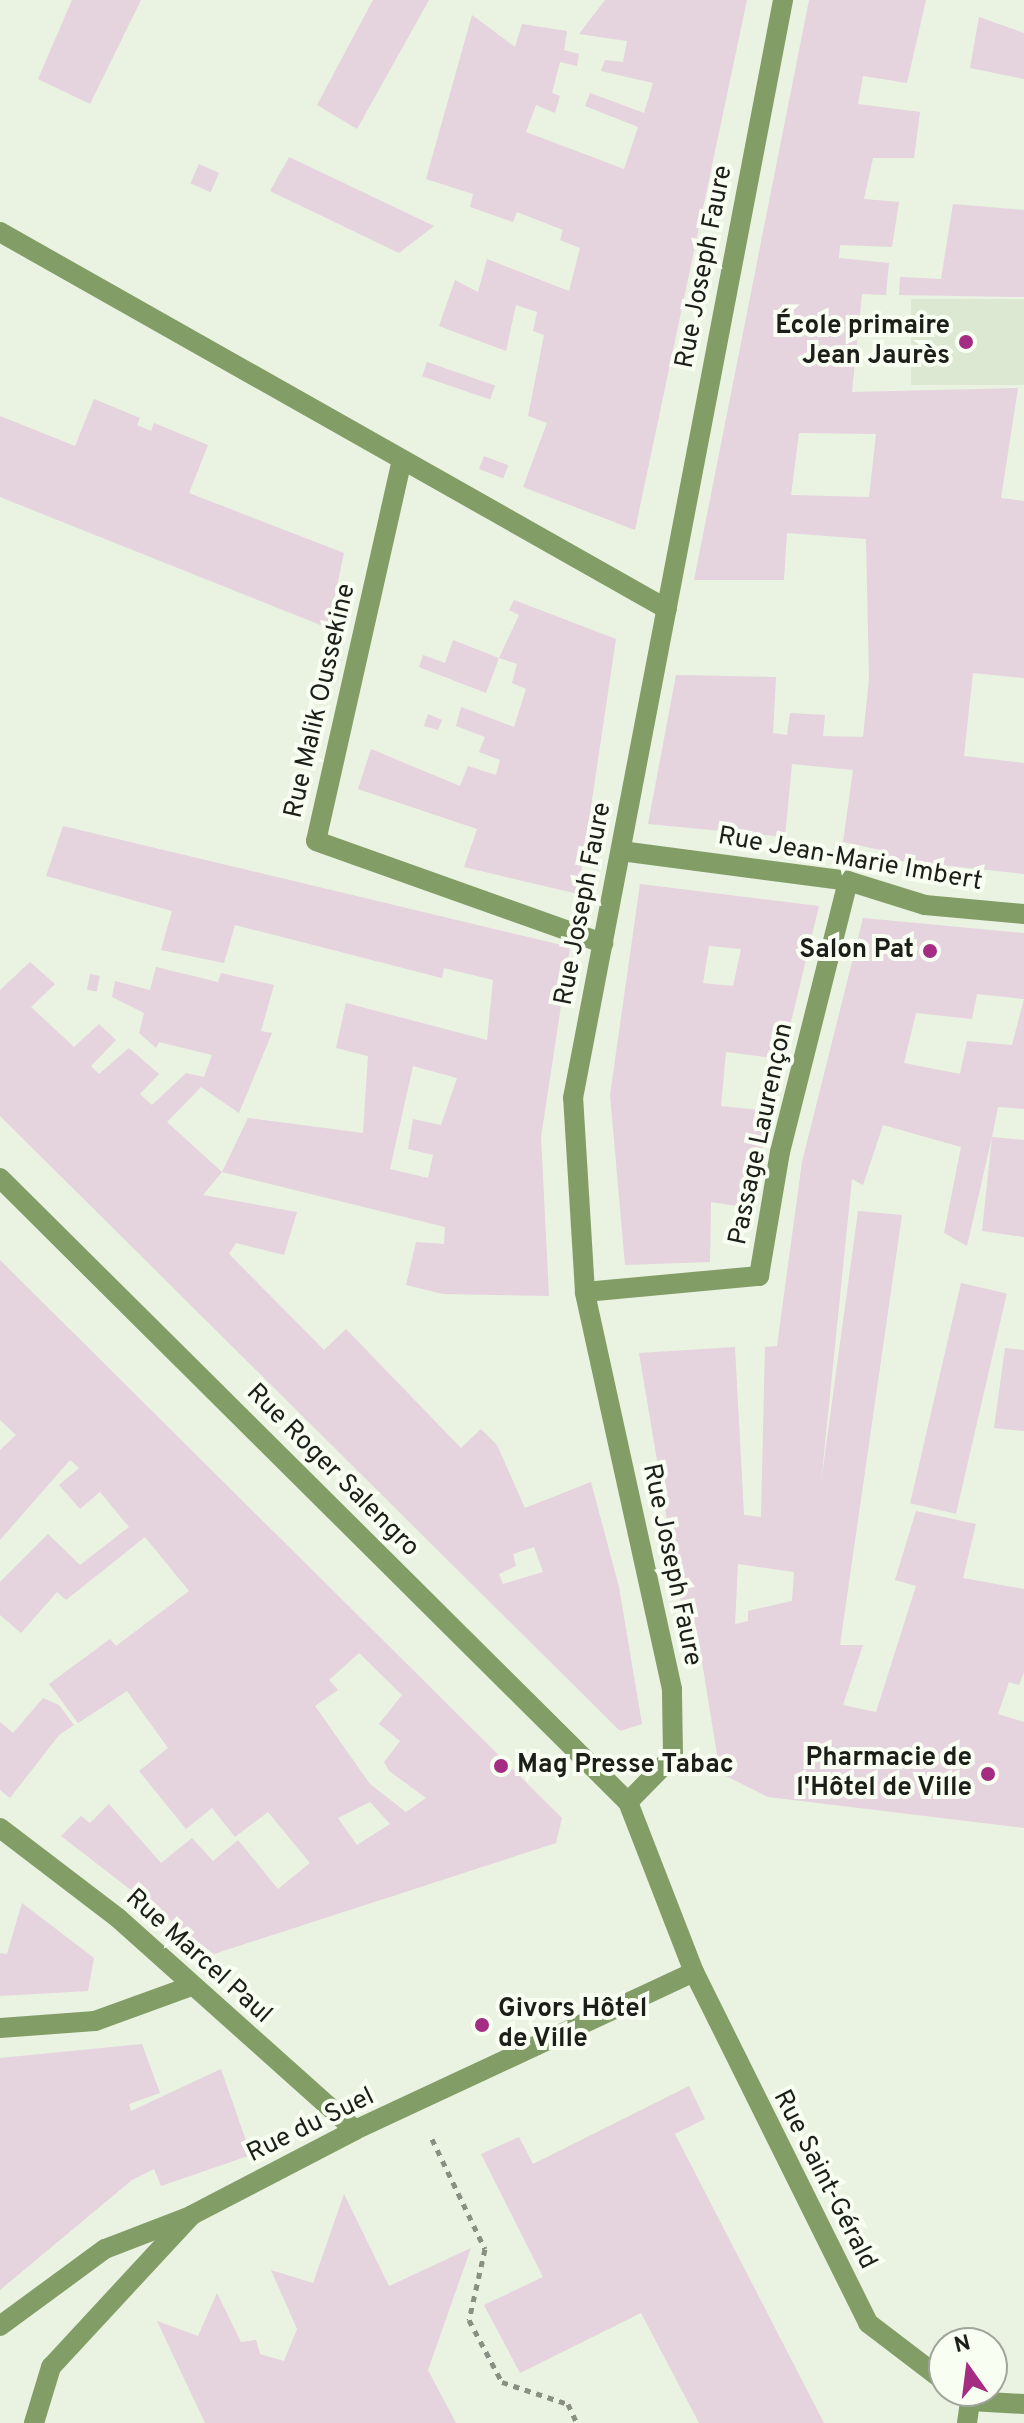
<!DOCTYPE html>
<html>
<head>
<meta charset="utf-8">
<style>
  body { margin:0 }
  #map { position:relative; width:1024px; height:2423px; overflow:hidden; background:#eaf2e2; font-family:Overpass,sans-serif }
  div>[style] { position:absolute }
  .built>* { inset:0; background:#dce8d1; transform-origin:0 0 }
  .building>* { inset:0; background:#e5d3de; transform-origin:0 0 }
  .path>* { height:5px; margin-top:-2.5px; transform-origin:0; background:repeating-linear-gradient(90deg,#898f83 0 6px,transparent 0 12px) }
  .street>* { height:20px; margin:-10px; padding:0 10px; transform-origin:10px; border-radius:10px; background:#829e66 }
  .dots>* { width:22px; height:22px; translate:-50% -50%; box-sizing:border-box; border:4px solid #f8fff2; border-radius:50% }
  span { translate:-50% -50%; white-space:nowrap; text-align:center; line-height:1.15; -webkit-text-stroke:8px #f8fff2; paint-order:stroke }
  .street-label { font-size:26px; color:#1c1f19 }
  .poi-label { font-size:26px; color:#1c1f19; font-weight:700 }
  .right { translate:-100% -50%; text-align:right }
  .left { translate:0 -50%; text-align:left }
  .north { position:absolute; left:928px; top:2327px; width:80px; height:80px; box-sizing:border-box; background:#f8fff2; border:2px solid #a0a59b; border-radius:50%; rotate:346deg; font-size:22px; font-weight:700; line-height:32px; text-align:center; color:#1c1f19 }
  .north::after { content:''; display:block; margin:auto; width:28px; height:36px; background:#a42c83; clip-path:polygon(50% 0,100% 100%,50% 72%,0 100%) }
</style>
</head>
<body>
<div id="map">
  <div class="built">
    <i style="left:911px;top:299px;width:113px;height:86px"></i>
  </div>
  <div class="building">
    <i style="clip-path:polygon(72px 0,141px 0,90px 104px,38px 79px)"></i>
    <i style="clip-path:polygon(373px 0,429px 0,357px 129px,317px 105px)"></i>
    <i style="clip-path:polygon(605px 0,747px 0,635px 530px,523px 487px,547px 423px,528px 416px,544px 335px,533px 331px,537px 312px,516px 305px,506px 351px,439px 326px,455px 280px,478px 292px,487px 259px,569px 291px,580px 248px,560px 240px,563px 230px,517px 212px,513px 222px,470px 207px,473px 194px,426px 179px,472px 15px,515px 47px,522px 24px,567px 31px,564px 50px,579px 54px,577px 66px,560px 62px,552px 93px,560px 96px,555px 113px,536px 105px,526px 132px,624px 169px,638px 127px,585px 106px,590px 93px,644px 113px,653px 83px,601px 71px,605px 60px,623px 62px,627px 41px,579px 34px)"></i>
    <i style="clip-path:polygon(evenodd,809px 0,926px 0,907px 83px,863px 76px,858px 104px,920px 112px,914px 158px,873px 158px,864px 199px,899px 202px,892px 247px,840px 245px,839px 258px,889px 263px,886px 295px,862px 294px,852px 392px,1018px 388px,1001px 498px,1024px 501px,1024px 678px,973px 673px,964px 756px,1024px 763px,1024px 874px,884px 859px,885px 851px,843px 842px,853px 770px,792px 764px,785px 837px,648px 824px,676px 675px,776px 677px,773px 733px,787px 735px,790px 713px,825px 715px,823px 736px,863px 737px,869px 679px,866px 539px,787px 533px,784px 580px,694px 580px,809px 0,799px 433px,876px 434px,869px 497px,791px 495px,799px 433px)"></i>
    <i style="clip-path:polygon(979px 17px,1024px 33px,1024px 79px,970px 68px)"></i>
    <i style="clip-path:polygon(289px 157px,434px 226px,399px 253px,270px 191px)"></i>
    <i style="left:199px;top:164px;width:22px;height:21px;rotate:24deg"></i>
    <i style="clip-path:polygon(953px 204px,1024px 210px,1024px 297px,899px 295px,900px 277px,941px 279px)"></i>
    <i style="left:427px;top:362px;width:72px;height:15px;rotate:19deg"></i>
    <i style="clip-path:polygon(94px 399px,140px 418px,137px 425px,151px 431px,154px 423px,208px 445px,189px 493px,344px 553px,328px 628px,0 497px,0 416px,75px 446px)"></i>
    <i style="left:484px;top:456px;width:26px;height:14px;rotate:21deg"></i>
    <i style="clip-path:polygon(514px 600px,616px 639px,578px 894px,464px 867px,477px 829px,358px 789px,371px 749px,460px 786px,468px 766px,496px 775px,500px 760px,479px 752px,485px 737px,456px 726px,461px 707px,514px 727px,526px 689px,512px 683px,517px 664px,499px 658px,486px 693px,419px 667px,423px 655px,445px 663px,453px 640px,499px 658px,519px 615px,509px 610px)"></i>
    <i style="clip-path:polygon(428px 714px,442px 720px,438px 730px,424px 726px)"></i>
    <i style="clip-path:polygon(evenodd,63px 826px,570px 947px,541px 1137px,549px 1296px,443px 1294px,406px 1285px,416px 1242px,444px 1244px,445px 1227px,222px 1172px,203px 1195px,297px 1212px,284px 1255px,236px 1243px,229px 1254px,324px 1350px,346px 1329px,461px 1448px,481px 1429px,497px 1445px,525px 1508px,591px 1482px,619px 1587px,642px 1724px,620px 1731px,0 1116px,0 990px,30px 962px,55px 984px,31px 1007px,74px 1047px,99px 1024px,116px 1040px,91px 1066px,99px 1074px,129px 1048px,159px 1074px,140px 1094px,152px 1105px,186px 1073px,204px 1077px,212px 1055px,159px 1042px,156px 1048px,139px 1033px,144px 1013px,112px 997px,115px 981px,150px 990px,156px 967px,218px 982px,221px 973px,274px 985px,261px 1031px,272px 1033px,239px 1113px,201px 1087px,167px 1122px,222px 1172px,248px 1118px,363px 1133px,368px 1056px,336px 1048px,346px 1003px,487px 1040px,493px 980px,444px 968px,442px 978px,235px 925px,224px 963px,161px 950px,172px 911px,46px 876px,63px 826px,413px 1066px,457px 1078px,441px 1125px,413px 1119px,408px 1149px,433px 1155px,428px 1178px,390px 1169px,413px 1066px,63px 826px,534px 1547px,543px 1572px,503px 1584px,499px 1574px,516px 1566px,513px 1554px,534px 1547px)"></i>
    <i style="clip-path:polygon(evenodd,640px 884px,819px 906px,782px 1059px,726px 1052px,721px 1106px,770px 1111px,750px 1208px,711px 1202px,710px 1262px,625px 1265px,610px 1095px,640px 884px,709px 946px,741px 949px,733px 986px,703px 983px,709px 946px)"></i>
    <i style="clip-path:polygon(evenodd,863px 918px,1024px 933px,1024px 999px,977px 994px,972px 1019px,916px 1013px,904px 1063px,960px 1074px,967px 1041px,1012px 1045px,1024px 999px,1024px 1109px,998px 1107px,992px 1137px,1024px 1140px,1024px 1237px,982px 1231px,992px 1137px,967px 1246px,944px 1233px,961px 1147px,883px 1125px,863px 1185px,852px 1179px,821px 1483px,858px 1211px,902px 1215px,840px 1645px,863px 1645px,843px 1705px,876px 1712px,916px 1586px,895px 1580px,916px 1511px,976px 1524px,963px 1578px,1024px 1589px,1024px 1672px,1019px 1685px,1009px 1682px,998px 1714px,1024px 1722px,1024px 1828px,768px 1797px,720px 1773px,697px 1631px,686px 1633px,639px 1353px,735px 1347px,744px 1515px,761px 1517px,765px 1347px,777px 1346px,802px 1162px,863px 918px,738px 1564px,794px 1572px,792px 1601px,748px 1611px,748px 1621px,735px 1624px,738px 1564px)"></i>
    <i style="left:90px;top:974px;width:10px;height:16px;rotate:11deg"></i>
    <i style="clip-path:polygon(evenodd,0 1260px,562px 1818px,556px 1843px,214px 1954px,61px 1836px,81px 1816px,90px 1823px,109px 1804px,161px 1863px,192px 1838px,213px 1861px,238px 1840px,278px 1889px,310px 1863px,268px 1812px,235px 1837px,212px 1808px,186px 1829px,139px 1771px,168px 1748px,127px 1691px,78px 1723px,49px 1684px,110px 1639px,116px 1646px,189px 1591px,145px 1537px,66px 1600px,57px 1592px,21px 1633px,0 1615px,0 1582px,48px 1534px,80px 1565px,129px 1527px,100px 1492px,80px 1509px,59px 1485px,79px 1468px,70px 1460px,0 1540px,0 1450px,16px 1435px,0 1420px,0 1260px,359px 1653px,402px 1695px,379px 1724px,400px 1741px,384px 1762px,389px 1771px,426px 1798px,406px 1812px,370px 1784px,315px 1706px,338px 1690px,329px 1680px,359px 1653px,0 1260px,370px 1802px,390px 1824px,357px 1845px,338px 1818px,370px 1802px)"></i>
    <i style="left:961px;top:1283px;width:47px;height:226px;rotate:13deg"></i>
    <i style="clip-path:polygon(1005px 1348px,1024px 1350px,1024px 1431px,994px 1428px)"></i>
    <i style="clip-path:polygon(43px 1698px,59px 1705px,74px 1725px,59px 1735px,10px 1798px,0 1790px,0 1722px,13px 1733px)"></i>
    <i style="clip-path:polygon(22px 1903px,94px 1958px,88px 1991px,0 1996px,0 1953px,7px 1954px)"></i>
    <i style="clip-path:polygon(142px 2044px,160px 2093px,129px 2104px,131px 2111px,221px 2069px,251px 2155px,161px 2186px,154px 2169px,132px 2180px,0 2290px,0 2058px)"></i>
    <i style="clip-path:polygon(689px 2086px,705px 2119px,675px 2134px,824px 2423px,699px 2423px,641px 2313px,520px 2373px,484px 2305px,543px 2277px,481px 2154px,519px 2137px,533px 2164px)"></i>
    <i style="clip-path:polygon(344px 2194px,389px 2286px,471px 2248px,428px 2370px,456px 2423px,205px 2423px,157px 2321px,198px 2336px,217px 2293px,241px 2342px,256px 2340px,260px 2354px,284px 2361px,297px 2329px,271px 2270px,313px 2283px)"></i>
  </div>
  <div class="path">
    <i style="left:432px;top:2139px;width:122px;rotate:64.3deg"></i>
    <i style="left:485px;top:2249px;width:73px;rotate:102.7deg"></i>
    <i style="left:469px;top:2320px;width:70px;rotate:62deg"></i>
    <i style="left:502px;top:2382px;width:70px;rotate:18.4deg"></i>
    <i style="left:568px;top:2404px;width:21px;rotate:65deg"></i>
  </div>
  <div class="street">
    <i style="left:0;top:232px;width:766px;rotate:29.48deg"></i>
    <i style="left:401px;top:464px;width:386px;rotate:102.7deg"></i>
    <i style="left:316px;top:841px;width:305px;rotate:19.6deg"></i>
    <i style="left:621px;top:851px;width:229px;rotate:7.5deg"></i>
    <i style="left:848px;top:881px;width:81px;rotate:17.3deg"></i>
    <i style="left:925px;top:905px;width:99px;rotate:5.2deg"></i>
    <i style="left:0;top:1178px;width:885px;rotate:44.82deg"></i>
    <i style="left:628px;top:1802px;width:182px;rotate:68.8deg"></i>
    <i style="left:694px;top:1972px;width:392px;rotate:63.6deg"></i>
    <i style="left:868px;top:2323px;width:96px;rotate:37.3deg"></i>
    <i style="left:585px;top:1292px;width:175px;rotate:-5.3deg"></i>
    <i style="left:759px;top:1276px;width:126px;rotate:-80.4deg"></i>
    <i style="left:780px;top:1152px;width:279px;rotate:-75.9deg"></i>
    <i style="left:628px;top:1802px;width:64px;rotate:-45.6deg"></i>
    <i style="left:673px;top:1756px;width:67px;rotate:-90.9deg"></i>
    <i style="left:672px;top:1689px;width:406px;rotate:-102.4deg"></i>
    <i style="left:585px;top:1292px;width:194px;rotate:-93.5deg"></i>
    <i style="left:573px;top:1098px;width:1118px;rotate:-79.17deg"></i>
    <i style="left:0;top:1828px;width:148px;rotate:37.3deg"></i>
    <i style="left:118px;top:1918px;width:318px;rotate:41.8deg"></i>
    <i style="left:0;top:2028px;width:95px;rotate:-4.2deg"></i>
    <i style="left:95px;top:2021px;width:100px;rotate:-19.9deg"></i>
    <i style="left:0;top:2326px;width:130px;rotate:-36.3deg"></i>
    <i style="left:105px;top:2249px;width:89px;rotate:-21.1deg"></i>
    <i style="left:957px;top:2391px;width:16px;rotate:38deg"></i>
    <i style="left:970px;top:2401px;width:54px;rotate:3.2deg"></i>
    <i style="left:34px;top:2423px;width:59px;rotate:-73.1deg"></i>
    <i style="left:51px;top:2367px;width:207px;rotate:-47.2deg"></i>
    <i style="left:192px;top:2215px;width:184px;rotate:-27.5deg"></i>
    <i style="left:355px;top:2130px;width:374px;rotate:-25deg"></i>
    <i style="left:967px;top:2423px;width:22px;rotate:-82deg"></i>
  </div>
  <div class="dots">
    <i style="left:966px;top:342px;background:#a42c83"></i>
    <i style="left:930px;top:951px;background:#a42c83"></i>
    <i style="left:501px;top:1766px;background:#a42c83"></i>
    <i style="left:988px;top:1774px;background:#a42c83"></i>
    <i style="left:482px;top:2025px;background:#a42c83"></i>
  </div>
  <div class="street-label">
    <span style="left:705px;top:267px;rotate:-79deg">Rue Joseph Faure</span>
    <span style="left:321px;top:701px;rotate:-77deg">Rue Malik Oussekine</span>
    <span style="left:850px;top:860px;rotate:10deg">Rue Jean-Marie Imbert</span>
    <span style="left:584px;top:904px;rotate:-79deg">Rue Joseph Faure</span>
    <span style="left:762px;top:1134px;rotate:-78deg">Passage Laurençon</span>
    <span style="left:332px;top:1471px;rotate:45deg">Rue Roger Salengro</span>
    <span style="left:671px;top:1565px;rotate:78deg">Rue Joseph Faure</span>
    <span style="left:198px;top:1957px;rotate:42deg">Rue Marcel Paul</span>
    <span style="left:311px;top:2126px;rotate:-26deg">Rue du Suel</span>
    <span style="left:824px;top:2180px;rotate:63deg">Rue Saint-Gérald</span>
  </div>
  <div class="poi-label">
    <span class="right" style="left:950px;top:342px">École primaire<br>Jean Jaurès</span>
    <span class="right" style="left:914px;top:951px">Salon Pat</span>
    <span class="right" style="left:972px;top:1774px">Pharmacie de<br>l'Hôtel de Ville</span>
    <span class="left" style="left:517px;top:1766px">Mag Presse Tabac</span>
    <span class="left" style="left:498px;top:2025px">Givors Hôtel<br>de Ville</span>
  </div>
  <div class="north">N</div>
</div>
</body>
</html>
